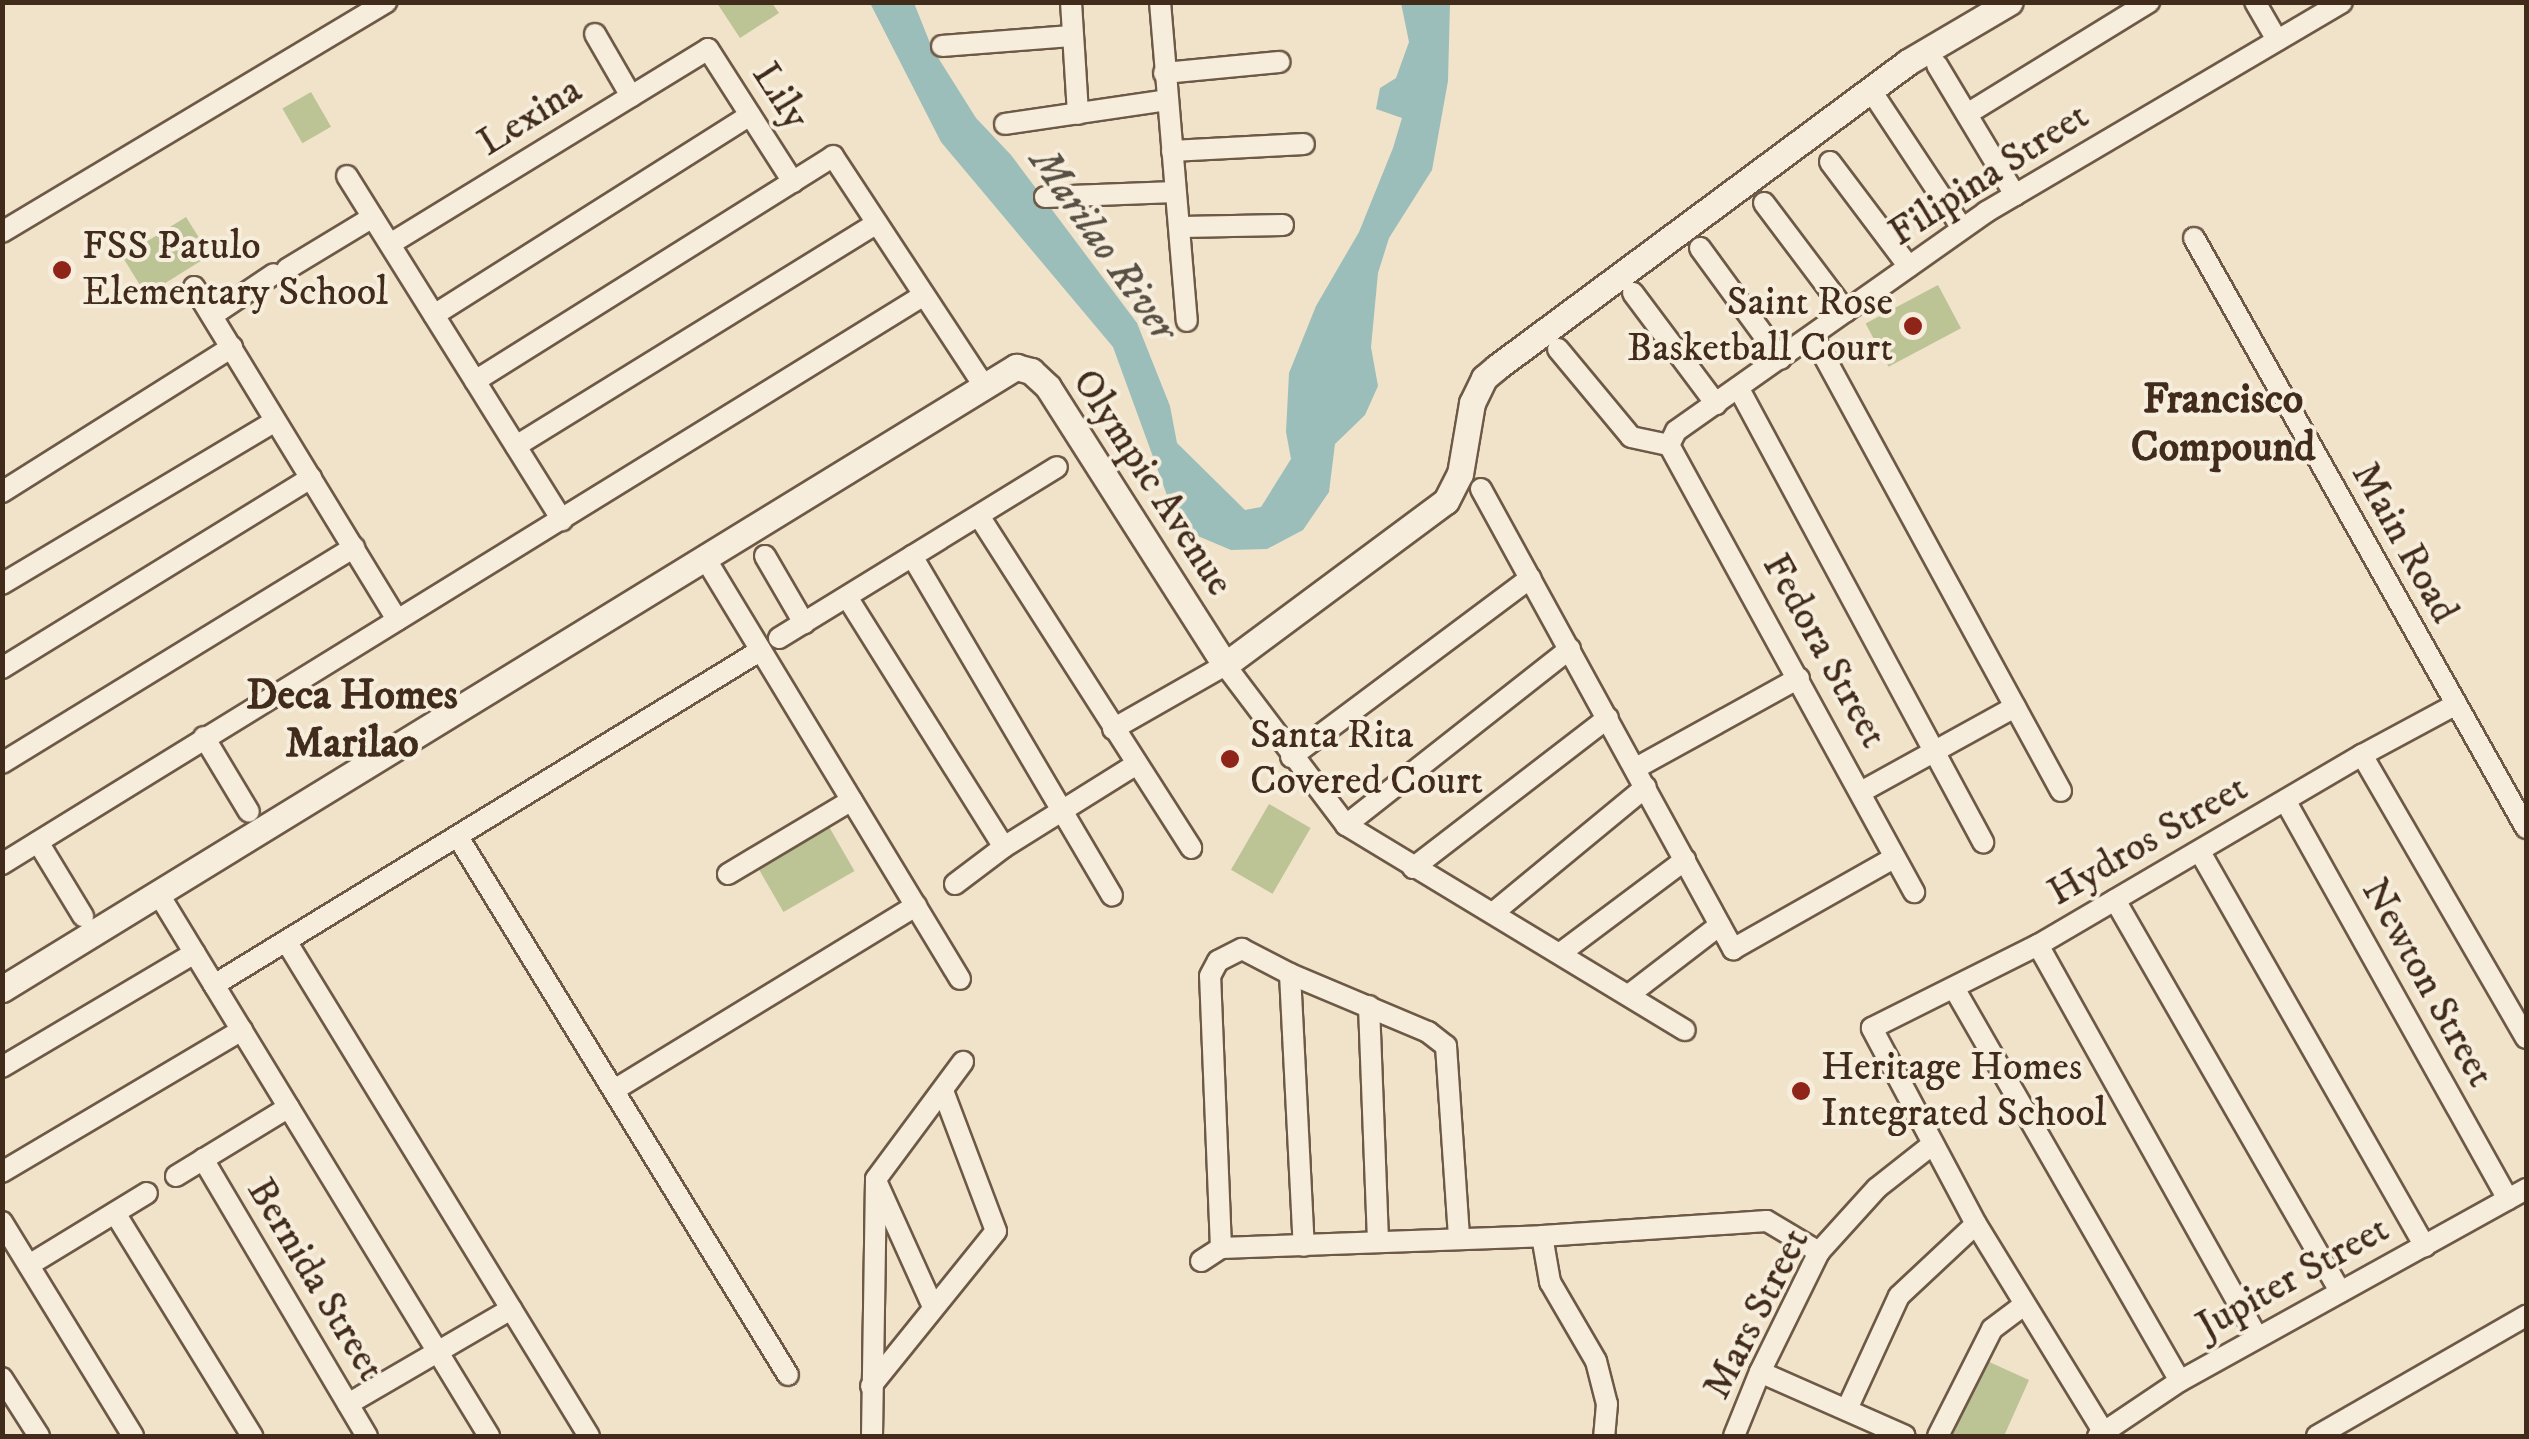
<!DOCTYPE html>
<html>
<head>
<meta charset="utf-8">
<style>
  body { margin:0 }
  #map { position:relative; width:2529px; height:1439px; overflow:hidden; background:#f1e3c9; font-family:"IM FELL DW Pica",serif }
  div>[style] { position:absolute }
  .green>* { inset:0; background:#bcc395; transform-origin:0 0 }
  .water>* { inset:0; background:#9bbeba }
  .roads { filter:drop-shadow(2px 0 #6d5946) drop-shadow(-2px 0 #6d5946) drop-shadow(0 2px #6d5946) drop-shadow(0 -2px #6d5946) }
  .minor>* { height:20px; margin:-10px; padding:0 10px; transform-origin:10px; border-radius:10px; background:#f6eddc }
  .tertiary>* { height:25px; margin:-12.5px; padding:0 12.5px; transform-origin:12.5px; border-radius:12.5px; background:#f6eddc }
  .dots>* { width:28px; height:28px; translate:-50% -50%; box-sizing:border-box; border:5px solid #f6eddc; border-radius:50% }
  span { translate:-50% -50%; white-space:nowrap; text-align:center; line-height:1.15; -webkit-text-stroke:8px #f6eddc; paint-order:stroke }
  .street-label { font-size:40px; color:#412b1b }
  .poi-label { font-size:40px; color:#412b1b }
  .left { translate:0 -50%; text-align:left }
  .right { translate:-100% -50%; text-align:right }
  .water-label { font-size:42px; color:#585043; font-style:italic }
  .neighbourhood-label { font-size:42px; color:#412b1b; font-weight:700 }
  .frame { position:absolute; inset:0; border:5px solid #412b1b; pointer-events:none }
</style>
</head>
<body>
<div id="map">
  <div class="green">
    <i style="clip-path:polygon(717px 3px,772px 3px,779px 13px,740px 38px)"></i>
    <i style="left:311px;top:92px;width:40px;height:33px;rotate:60deg"></i>
    <i style="left:186px;top:217px;width:45px;height:75px;rotate:58deg"></i>
    <i style="left:1938px;top:285px;width:49px;height:82px;rotate:62deg"></i>
    <i style="left:1269px;top:804px;width:48px;height:76px;rotate:30deg"></i>
    <i style="left:828px;top:825px;width:53px;height:82px;rotate:60deg"></i>
    <i style="clip-path:polygon(1985px 1360px,2029px 1380px,2004px 1436px,1957px 1436px,1953px 1435px)"></i>
  </div>
  <div class="water">
    <i style="clip-path:polygon(870px 3px,914px 3px,932px 48px,976px 118px,1011px 155px,1137px 323px,1170px 406px,1177px 443px,1245px 510px,1261px 507px,1291px 459px,1286px 432px,1289px 373px,1316px 306px,1359px 232px,1393px 148px,1402px 118px,1376px 109px,1380px 88px,1396px 78px,1409px 42px,1401px 3px,1450px 3px,1448px 81px,1432px 170px,1389px 238px,1378px 273px,1371px 347px,1378px 386px,1365px 415px,1335px 444px,1329px 492px,1303px 530px,1267px 549px,1231px 550px,1186px 531px,1172px 509px,1113px 347px,941px 142px)"></i>
  </div>
  <div class="roads">
    <div class="minor">
      <i style="left:1071px;top:2px;width:112px;rotate:86.4deg"></i>
      <i style="left:1160px;top:2px;width:320px;rotate:85.2deg"></i>
      <i style="left:2255px;top:2px;width:44px;rotate:59.9deg"></i>
      <i style="left:595px;top:34px;width:72px;rotate:59.9deg"></i>
      <i style="left:942px;top:46px;width:129px;rotate:-4.4deg"></i>
      <i style="left:1937px;top:65px;width:152px;rotate:59deg"></i>
      <i style="left:1164px;top:73px;width:116px;rotate:-5.5deg"></i>
      <i style="left:1870px;top:89px;width:167px;rotate:56.5deg"></i>
      <i style="left:1967px;top:114px;width:214px;rotate:-31.6deg"></i>
      <i style="left:1005px;top:124px;width:164px;rotate:-8.4deg"></i>
      <i style="left:1172px;top:151px;width:132px;rotate:-3deg"></i>
      <i style="left:1830px;top:162px;width:131px;rotate:53deg"></i>
      <i style="left:347px;top:176px;width:406px;rotate:58deg"></i>
      <i style="left:1045px;top:197px;width:130px;rotate:-2.2deg"></i>
      <i style="left:1764px;top:203px;width:136px;rotate:53deg"></i>
      <i style="left:1182px;top:227px;width:101px;rotate:-1.1deg"></i>
      <i style="left:2px;top:232px;width:448px;rotate:-30.9deg"></i>
      <i style="left:2194px;top:238px;width:677px;rotate:60.63deg"></i>
      <i style="left:390px;top:244px;width:373px;rotate:-31.5deg"></i>
      <i style="left:708px;top:49px;width:158px;rotate:57.4deg"></i>
      <i style="left:1700px;top:248px;width:137px;rotate:53.9deg"></i>
      <i style="left:287px;top:269px;width:100px;rotate:-31.2deg"></i>
      <i style="left:194px;top:287px;width:390px;rotate:58.6deg"></i>
      <i style="left:1633px;top:293px;width:139px;rotate:53.2deg"></i>
      <i style="left:213px;top:315px;width:73px;rotate:-33.9deg"></i>
      <i style="left:434px;top:315px;width:374px;rotate:-32.3deg"></i>
      <i style="left:1813px;top:336px;width:518px;rotate:61.41deg"></i>
      <i style="left:1558px;top:349px;width:114px;rotate:50.3deg"></i>
      <i style="left:1631px;top:437px;width:39px;rotate:12deg"></i>
      <i style="left:475px;top:381px;width:423px;rotate:-32.1deg"></i>
      <i style="left:833px;top:156px;width:273px;rotate:56.7deg"></i>
      <i style="left:1739px;top:389px;width:515px;rotate:61.69deg"></i>
      <i style="left:1669px;top:445px;width:16px;rotate:-63deg"></i>
      <i style="left:1676px;top:431px;width:380px;rotate:-35.2deg"></i>
      <i style="left:1986px;top:212px;width:413px;rotate:-30.5deg"></i>
      <i style="left:1669px;top:445px;width:510px;rotate:61.27deg"></i>
      <i style="left:516px;top:446px;width:424px;rotate:-31.7deg"></i>
      <i style="left:1481px;top:489px;width:525px;rotate:61.28deg"></i>
      <i style="left:1733px;top:949px;width:185px;rotate:-29.5deg"></i>
      <i style="left:2px;top:492px;width:272px;rotate:-32.2deg"></i>
      <i style="left:979px;top:516px;width:394px;rotate:57.4deg"></i>
      <i style="left:765px;top:556px;width:78px;rotate:59.8deg"></i>
      <i style="left:912px;top:556px;width:394px;rotate:59.5deg"></i>
      <i style="left:705px;top:558px;width:492px;rotate:58.8deg"></i>
      <i style="left:2px;top:584px;width:318px;rotate:-30.8deg"></i>
      <i style="left:847px;top:597px;width:295px;rotate:57.9deg"></i>
      <i style="left:779px;top:638px;width:326px;rotate:-31.6deg"></i>
      <i style="left:2px;top:668px;width:363px;rotate:-31.6deg"></i>
      <i style="left:1113px;top:729px;width:129px;rotate:-29.7deg"></i>
      <i style="left:1225px;top:665px;width:201px;rotate:52.9deg"></i>
      <i style="left:1346px;top:825px;width:396px;rotate:31.2deg"></i>
      <i style="left:204px;top:737px;width:87px;rotate:59deg"></i>
      <i style="left:2362px;top:755px;width:327px;rotate:59.9deg"></i>
      <i style="left:1291px;top:757px;width:299px;rotate:-36.8deg"></i>
      <i style="left:2px;top:763px;width:413px;rotate:-31.5deg"></i>
      <i style="left:1636px;top:768px;width:186px;rotate:-28.9deg"></i>
      <i style="left:1861px;top:792px;width:176px;rotate:-28.9deg"></i>
      <i style="left:2286px;top:802px;width:455px;rotate:60.8deg"></i>
      <i style="left:1346px;top:825px;width:285px;rotate:-38.2deg"></i>
      <i style="left:458px;top:837px;width:631px;rotate:58.48deg"></i>
      <i style="left:38px;top:842px;width:87px;rotate:58.7deg"></i>
      <i style="left:2200px;top:852px;width:454px;rotate:60.3deg"></i>
      <i style="left:2px;top:864px;width:1083px;rotate:-31.68deg"></i>
      <i style="left:1413px;top:868px;width:246px;rotate:-37.6deg"></i>
      <i style="left:728px;top:874px;width:144px;rotate:-30.8deg"></i>
      <i style="left:955px;top:884px;width:61px;rotate:-37.1deg"></i>
      <i style="left:1004px;top:847px;width:155px;rotate:-32deg"></i>
      <i style="left:158px;top:893px;width:636px;rotate:58.63deg"></i>
      <i style="left:2115px;top:900px;width:452px;rotate:60.1deg"></i>
      <i style="left:1493px;top:913px;width:198px;rotate:-39.5deg"></i>
      <i style="left:286px;top:941px;width:580px;rotate:58.53deg"></i>
      <i style="left:2038px;top:945px;width:449px;rotate:60.8deg"></i>
      <i style="left:1562px;top:952px;width:154px;rotate:-36.8deg"></i>
      <i style="left:1290px;top:974px;width:272px;rotate:87.1deg"></i>
      <i style="left:214px;top:985px;width:641px;rotate:-31.48deg"></i>
      <i style="left:1954px;top:988px;width:453px;rotate:60.1deg"></i>
      <i style="left:1630px;top:994px;width:113px;rotate:-37.5deg"></i>
      <i style="left:1369px;top:1006px;width:233px;rotate:87.8deg"></i>
      <i style="left:2px;top:1067px;width:224px;rotate:-30.6deg"></i>
      <i style="left:614px;top:1090px;width:354px;rotate:-31.4deg"></i>
      <i style="left:203px;top:1159px;width:322px;rotate:59.4deg"></i>
      <i style="left:2px;top:1172px;width:279px;rotate:-30.6deg"></i>
      <i style="left:176px;top:1176px;width:132px;rotate:-31.4deg"></i>
      <i style="left:878px;top:1185px;width:134px;rotate:65.7deg"></i>
      <i style="left:115px;top:1213px;width:262px;rotate:58.4deg"></i>
      <i style="left:2px;top:1222px;width:251px;rotate:58.5deg"></i>
      <i style="left:1542px;top:1236px;width:47px;rotate:80.1deg"></i>
      <i style="left:1550px;top:1282px;width:91px;rotate:59.8deg"></i>
      <i style="left:1596px;top:1361px;width:44px;rotate:75.7deg"></i>
      <i style="left:1607px;top:1404px;width:32px;rotate:95deg"></i>
      <i style="left:1221px;top:1248px;width:272px;rotate:-92.3deg"></i>
      <i style="left:1210px;top:976px;width:17px;rotate:-62deg"></i>
      <i style="left:1218px;top:961px;width:27px;rotate:-27deg"></i>
      <i style="left:1242px;top:949px;width:54px;rotate:27.5deg"></i>
      <i style="left:1290px;top:974px;width:150px;rotate:22.8deg"></i>
      <i style="left:1428px;top:1032px;width:23px;rotate:38deg"></i>
      <i style="left:1446px;top:1046px;width:191px;rotate:86.1deg"></i>
      <i style="left:1201px;top:1261px;width:24px;rotate:-33deg"></i>
      <i style="left:1221px;top:1248px;width:321px;rotate:-2.1deg"></i>
      <i style="left:1542px;top:1236px;width:225px;rotate:-3.8deg"></i>
      <i style="left:1767px;top:1221px;width:61px;rotate:30.8deg"></i>
      <i style="left:29px;top:1265px;width:138px;rotate:-31.4deg"></i>
      <i style="left:1760px;top:1372px;width:158px;rotate:23.8deg"></i>
      <i style="left:2px;top:1378px;width:69px;rotate:57.5deg"></i>
      <i style="left:871px;top:1386px;width:199px;rotate:-51.1deg"></i>
      <i style="left:996px;top:1231px;width:150px;rotate:-110.7deg"></i>
      <i style="left:348px;top:1404px;width:189px;rotate:-30.2deg"></i>
      <i style="left:1847px;top:1409px;width:124px;rotate:-65.3deg"></i>
      <i style="left:1899px;top:1296px;width:105px;rotate:-43.1deg"></i>
      <i style="left:872px;top:1436px;width:257px;rotate:-89.1deg"></i>
      <i style="left:876px;top:1179px;width:146px;rotate:-53.4deg"></i>
      <i style="left:1734px;top:1436px;width:69px;rotate:-67.9deg"></i>
      <i style="left:1760px;top:1372px;width:134px;rotate:-63.8deg"></i>
      <i style="left:1819px;top:1252px;width:86px;rotate:-47.8deg"></i>
      <i style="left:1877px;top:1188px;width:71px;rotate:-38.2deg"></i>
      <i style="left:1938px;top:1436px;width:120px;rotate:-63.2deg"></i>
      <i style="left:1992px;top:1329px;width:40px;rotate:-37deg"></i>
      <i style="left:2098px;top:1436px;width:99px;rotate:-33.9deg"></i>
      <i style="left:2180px;top:1381px;width:396px;rotate:-29deg"></i>
      <i style="left:2106px;top:1436px;width:249px;rotate:-121.5deg"></i>
      <i style="left:1976px;top:1224px;width:222px;rotate:-118deg"></i>
      <i style="left:1872px;top:1028px;width:186px;rotate:-26.6deg"></i>
      <i style="left:2038px;top:945px;width:376px;rotate:-30.4deg"></i>
      <i style="left:2362px;top:755px;width:106px;rotate:-28.3deg"></i>
      <i style="left:2317px;top:1436px;width:241px;rotate:-29.9deg"></i>
    </div>
    <div class="tertiary">
      <i style="left:2px;top:989px;width:1190px;rotate:-31.53deg"></i>
      <i style="left:1016px;top:367px;width:16px;rotate:15deg"></i>
      <i style="left:1031px;top:371px;width:23px;rotate:43deg"></i>
      <i style="left:1048px;top:387px;width:330px;rotate:57.5deg"></i>
      <i style="left:1225px;top:665px;width:275px;rotate:-36.6deg"></i>
      <i style="left:1446px;top:501px;width:30px;rotate:-63deg"></i>
      <i style="left:1460px;top:474px;width:72px;rotate:-80.4deg"></i>
      <i style="left:1472px;top:403px;width:28px;rotate:-64deg"></i>
      <i style="left:1484px;top:378px;width:17px;rotate:-40deg"></i>
      <i style="left:1497px;top:367px;width:512px;rotate:-36.58deg"></i>
      <i style="left:1908px;top:62px;width:118px;rotate:-30.5deg"></i>
    </div>
  </div>
  <div class="dots">
    <i style="left:62px;top:270px;background:#8f2418"></i>
    <i style="left:1913px;top:326px;background:#8f2418"></i>
    <i style="left:1230px;top:759px;background:#8f2418"></i>
    <i style="left:1801px;top:1091px;background:#8f2418"></i>
  </div>
  <div class="street-label">
    <span style="left:780px;top:96px;rotate:57deg">Lily</span>
    <span style="left:530px;top:117px;rotate:-32deg">Lexina</span>
    <span style="left:1989px;top:175px;rotate:-33deg">Filipina Street</span>
    <span style="left:1152px;top:483px;rotate:57deg">Olympic Avenue</span>
    <span style="left:2404px;top:543px;rotate:61deg">Main Road</span>
    <span style="left:1824px;top:651px;rotate:61deg">Fedora Street</span>
    <span style="left:2148px;top:841px;rotate:-30deg">Hydros Street</span>
    <span style="left:2427px;top:983px;rotate:61deg">Newton Street</span>
    <span style="left:2293px;top:1278px;rotate:-29deg">Jupiter Street</span>
    <span style="left:315px;top:1280px;rotate:59deg">Bernida Street</span>
    <span style="left:1757px;top:1314px;rotate:-63deg">Mars Street</span>
  </div>
  <div class="poi-label">
    <span class="left" style="left:82px;top:270px">FSS Patulo<br>Elementary School</span>
    <span class="right" style="left:1893px;top:326px">Saint Rose<br>Basketball Court</span>
    <span class="left" style="left:1250px;top:759px">Santa Rita<br>Covered Court</span>
    <span class="left" style="left:1821px;top:1091px">Heritage Homes<br>Integrated School</span>
  </div>
  <div class="water-label">
    <span style="left:1103px;top:245px;rotate:55deg">Marilao River</span>
  </div>
  <div class="neighbourhood-label">
    <span style="left:2223px;top:424px">Francisco<br>Compound</span>
    <span style="left:352px;top:720px">Deca Homes<br>Marilao</span>
  </div>
  <div class="frame"></div>
</div>
</body>
</html>
